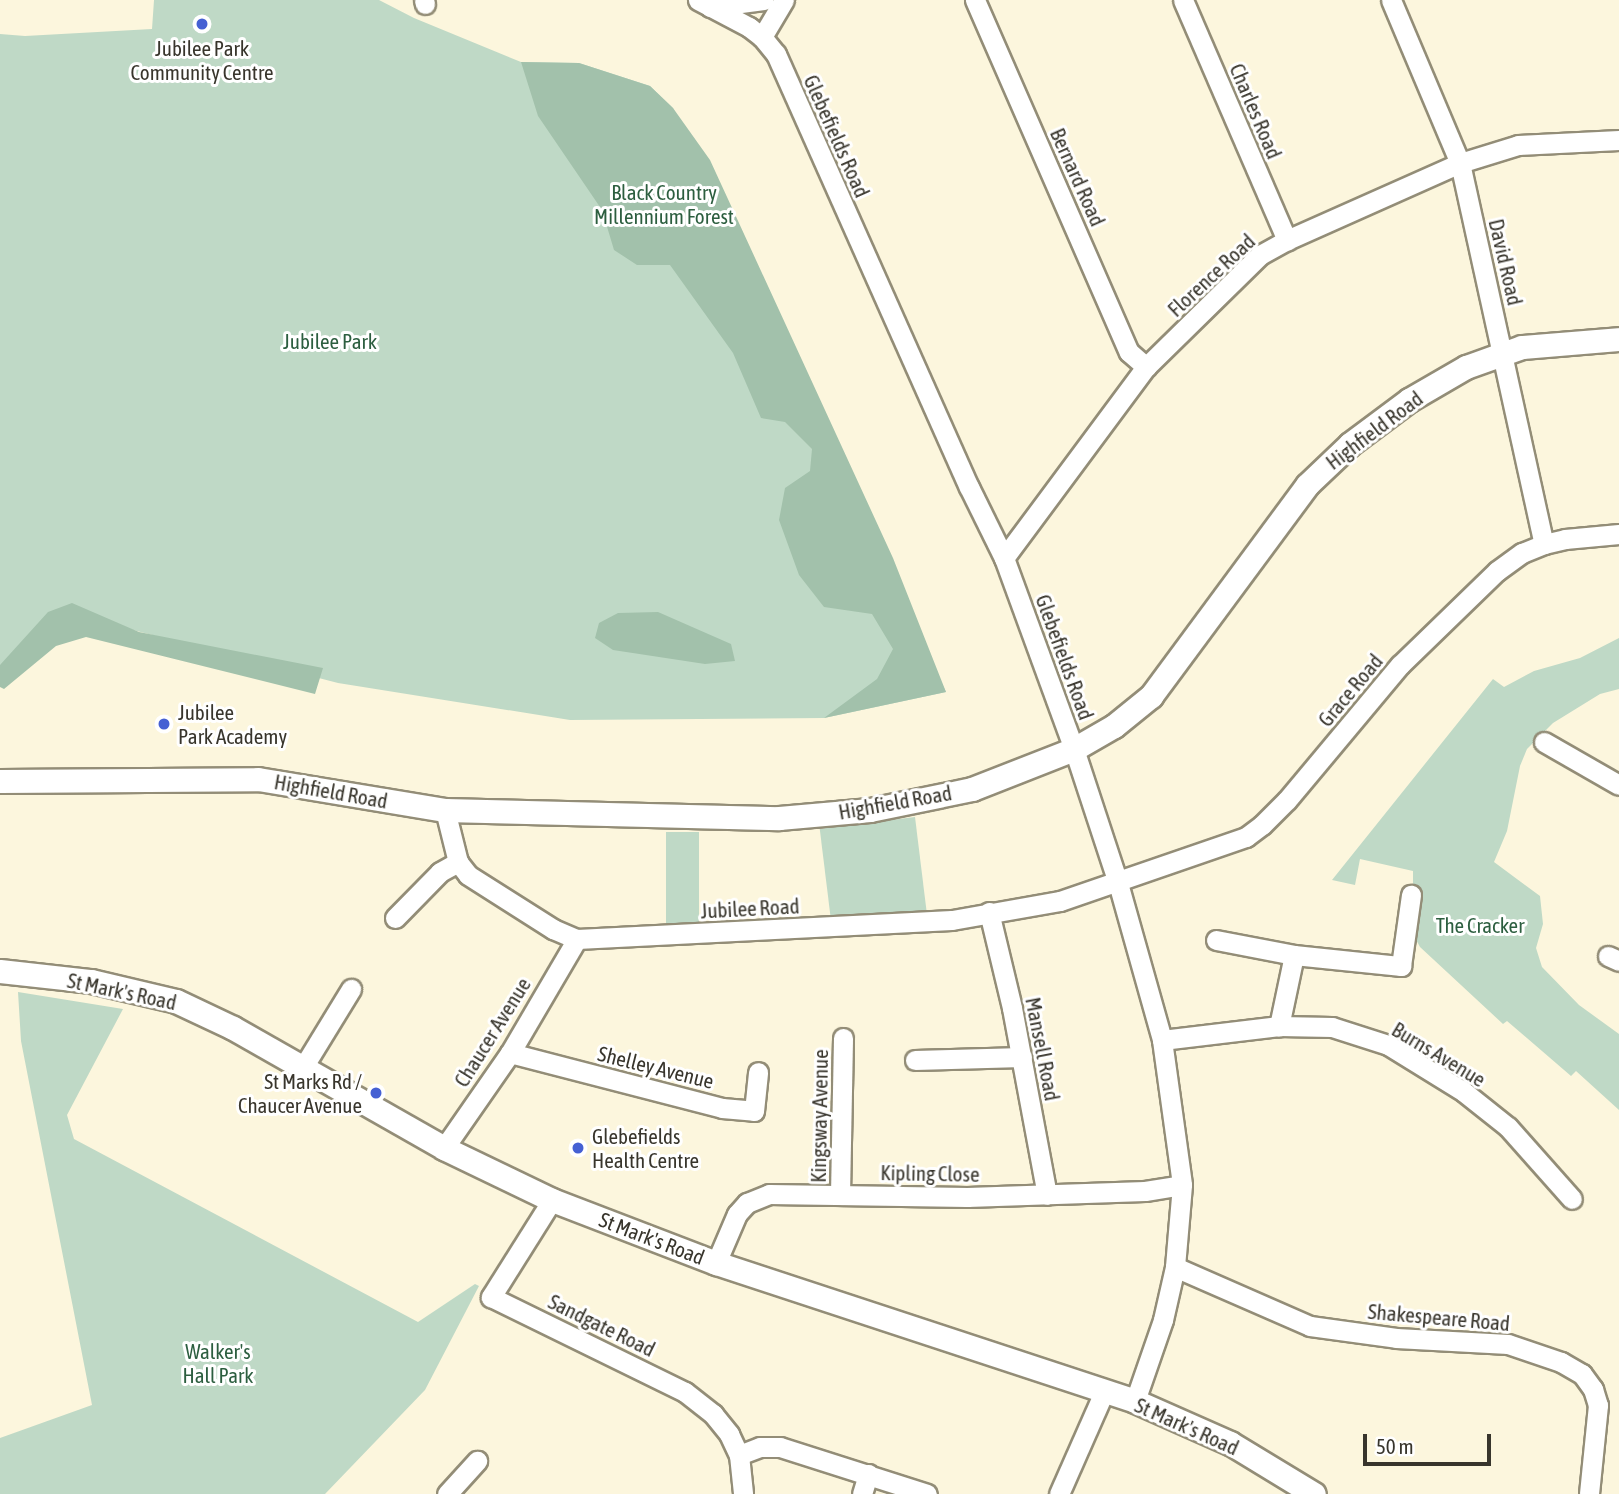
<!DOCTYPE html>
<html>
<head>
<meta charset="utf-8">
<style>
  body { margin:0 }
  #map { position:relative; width:1619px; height:1494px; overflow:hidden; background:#fcf6dd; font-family:"Asap Condensed",sans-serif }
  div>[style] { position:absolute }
  .green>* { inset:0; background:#bfd9c6; transform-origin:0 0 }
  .forest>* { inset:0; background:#a2c1ab }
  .roads { filter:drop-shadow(2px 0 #938d77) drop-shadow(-2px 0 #938d77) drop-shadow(0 2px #938d77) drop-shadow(0 -2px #938d77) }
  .minor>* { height:19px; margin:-9.5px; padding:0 9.5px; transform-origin:9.5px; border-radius:9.5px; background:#fff }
  .tertiary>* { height:23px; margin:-11.5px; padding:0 11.5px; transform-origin:11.5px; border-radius:11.5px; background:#fff }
  .dots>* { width:19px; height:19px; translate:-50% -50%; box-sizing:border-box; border:4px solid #fff; border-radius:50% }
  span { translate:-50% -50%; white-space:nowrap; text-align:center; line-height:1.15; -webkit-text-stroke:6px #fff; paint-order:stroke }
  .poi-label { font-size:21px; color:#38352c }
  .left { translate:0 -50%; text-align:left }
  .right { translate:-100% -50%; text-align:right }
  .street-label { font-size:21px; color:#38352c }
  .park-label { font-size:21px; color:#2c5e3f }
  .scale { position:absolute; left:1363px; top:1434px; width:128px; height:32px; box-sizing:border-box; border:4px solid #38352c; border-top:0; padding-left:9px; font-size:21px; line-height:24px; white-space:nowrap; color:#38352c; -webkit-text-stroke:5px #fff; paint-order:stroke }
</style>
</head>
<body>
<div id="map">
  <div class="green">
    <i style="clip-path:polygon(154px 0,379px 0,414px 18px,521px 62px,579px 63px,650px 86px,673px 108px,946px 692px,824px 718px,570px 720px,338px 683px,67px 613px,0 680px,0 34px,25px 36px,152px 29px)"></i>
    <i style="clip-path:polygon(1619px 638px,1619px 689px,1600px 694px,1553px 723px,1527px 749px,1520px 766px,1507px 831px,1494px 862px,1540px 896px,1543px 924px,1536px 948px,1542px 967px,1579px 1005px,1619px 1034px,1619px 1110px,1576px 1071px,1571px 1076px,1507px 1021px,1503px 1024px,1420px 947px,1413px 934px,1413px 871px,1360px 859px,1355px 885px,1332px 880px,1493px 679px,1504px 687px,1534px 671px,1580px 658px)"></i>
    <i style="left:915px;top:817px;width:95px;height:96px;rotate:83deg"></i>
    <i style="left:666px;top:832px;width:33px;height:94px"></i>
    <i style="clip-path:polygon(18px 992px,123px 1009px,67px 1115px,74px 1139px,418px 1322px,475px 1284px,479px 1286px,425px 1390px,325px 1494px,0 1494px,0 1438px,92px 1405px,21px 1041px)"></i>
  </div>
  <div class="forest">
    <i style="clip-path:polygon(521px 62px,579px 63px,650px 86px,673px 108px,710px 160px,893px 558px,946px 692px,824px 718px,877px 679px,893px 649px,872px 614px,824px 607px,799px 575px,779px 520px,785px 488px,810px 471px,812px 449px,785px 422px,761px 418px,733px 353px,670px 265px,637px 265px,614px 250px,602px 210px,538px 116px)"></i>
    <i style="clip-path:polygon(72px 603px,139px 632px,323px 668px,315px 694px,86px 637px,56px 646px,4px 689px,0 687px,0 665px,48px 612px)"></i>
    <i style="clip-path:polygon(658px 612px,731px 644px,735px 661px,705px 664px,613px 650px,595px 638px,599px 623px,618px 613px)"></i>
  </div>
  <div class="roads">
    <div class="minor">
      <i style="left:424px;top:0;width:4px;rotate:76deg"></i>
      <i style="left:698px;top:0;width:58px;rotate:27.9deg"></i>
      <i style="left:749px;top:27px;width:16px;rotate:38deg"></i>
      <i style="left:762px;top:37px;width:22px;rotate:51deg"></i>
      <i style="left:776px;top:54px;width:474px;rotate:66deg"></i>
      <i style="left:969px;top:487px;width:79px;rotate:63.8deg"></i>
      <i style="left:1004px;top:558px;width:203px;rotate:69.9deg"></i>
      <i style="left:1074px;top:749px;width:141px;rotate:71.8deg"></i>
      <i style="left:1118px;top:883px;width:163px;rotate:74.3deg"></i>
      <i style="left:1162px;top:1040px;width:146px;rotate:82.1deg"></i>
      <i style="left:1182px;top:1185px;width:82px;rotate:94.9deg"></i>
      <i style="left:1175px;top:1267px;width:54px;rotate:102.8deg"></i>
      <i style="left:1163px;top:1320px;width:86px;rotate:109.1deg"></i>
      <i style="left:975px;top:0;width:384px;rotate:66.4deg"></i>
      <i style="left:1129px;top:352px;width:23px;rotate:41deg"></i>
      <i style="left:1183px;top:0;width:262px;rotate:66.6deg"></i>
      <i style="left:1391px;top:0;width:177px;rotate:67.1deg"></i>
      <i style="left:1460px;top:163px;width:390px;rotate:77.6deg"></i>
      <i style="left:710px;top:7px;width:54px;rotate:-7.4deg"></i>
      <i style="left:762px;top:37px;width:43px;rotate:-59.3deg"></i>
      <i style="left:1004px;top:558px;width:238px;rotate:-53.4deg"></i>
      <i style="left:1146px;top:367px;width:160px;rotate:-44.5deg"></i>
      <i style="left:1260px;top:255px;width:31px;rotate:-29deg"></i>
      <i style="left:1287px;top:240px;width:189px;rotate:-24deg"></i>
      <i style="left:1460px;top:163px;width:61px;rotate:-17.2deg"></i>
      <i style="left:1518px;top:145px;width:101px;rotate:-2.8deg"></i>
      <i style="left:1544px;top:742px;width:86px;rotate:29.8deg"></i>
      <i style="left:445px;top:810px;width:54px;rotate:76deg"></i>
      <i style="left:458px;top:862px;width:16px;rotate:52deg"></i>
      <i style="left:468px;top:875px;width:101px;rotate:32.4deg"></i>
      <i style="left:553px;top:929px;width:26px;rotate:23deg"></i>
      <i style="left:577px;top:939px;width:375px;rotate:-2.9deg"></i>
      <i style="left:952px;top:920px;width:110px;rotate:-10deg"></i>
      <i style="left:1060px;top:901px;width:197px;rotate:-19deg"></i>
      <i style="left:1246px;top:837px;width:20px;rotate:-37deg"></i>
      <i style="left:1262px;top:825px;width:35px;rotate:-45deg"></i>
      <i style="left:1287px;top:800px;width:176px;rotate:-50.1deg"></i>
      <i style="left:1400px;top:665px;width:135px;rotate:-44.1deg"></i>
      <i style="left:1497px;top:571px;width:31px;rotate:-36deg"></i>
      <i style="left:1522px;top:553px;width:24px;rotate:-22deg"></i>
      <i style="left:1544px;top:544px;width:22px;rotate:-13deg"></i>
      <i style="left:1565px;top:539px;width:54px;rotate:-5.3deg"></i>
      <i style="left:989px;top:912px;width:99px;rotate:76.5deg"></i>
      <i style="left:1012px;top:1008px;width:190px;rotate:79.4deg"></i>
      <i style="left:395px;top:918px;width:64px;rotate:-45.6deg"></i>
      <i style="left:440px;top:872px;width:21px;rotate:-29deg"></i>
      <i style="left:1216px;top:940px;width:79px;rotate:10.9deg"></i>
      <i style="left:1294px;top:955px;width:73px;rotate:101.9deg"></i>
      <i style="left:1294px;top:955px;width:108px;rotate:5.9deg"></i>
      <i style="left:1401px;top:966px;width:72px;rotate:-82deg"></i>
      <i style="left:1608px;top:956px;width:12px;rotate:24deg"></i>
      <i style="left:1162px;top:1040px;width:118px;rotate:-6.8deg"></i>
      <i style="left:1279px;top:1026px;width:53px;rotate:1.1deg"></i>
      <i style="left:1332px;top:1027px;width:59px;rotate:17.8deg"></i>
      <i style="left:1388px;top:1045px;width:89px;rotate:31.7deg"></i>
      <i style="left:1464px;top:1092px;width:56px;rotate:38.5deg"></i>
      <i style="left:1508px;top:1127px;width:96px;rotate:48.4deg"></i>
      <i style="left:510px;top:1053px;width:219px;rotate:14.5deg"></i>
      <i style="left:722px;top:1108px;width:32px;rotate:5deg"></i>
      <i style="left:754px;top:1111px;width:39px;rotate:-84deg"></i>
      <i style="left:915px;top:1060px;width:107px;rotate:-1.6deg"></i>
      <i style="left:302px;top:1069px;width:94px;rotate:-58.5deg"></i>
      <i style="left:444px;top:1148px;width:116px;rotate:-55.2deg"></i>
      <i style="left:510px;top:1053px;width:132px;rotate:-59.6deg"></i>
      <i style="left:840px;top:1195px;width:157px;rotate:-88.9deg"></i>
      <i style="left:552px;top:1200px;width:115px;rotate:122.2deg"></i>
      <i style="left:491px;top:1297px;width:216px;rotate:26.1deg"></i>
      <i style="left:685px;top:1392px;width:36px;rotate:38deg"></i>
      <i style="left:713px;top:1414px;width:26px;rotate:51deg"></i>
      <i style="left:729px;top:1434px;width:23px;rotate:65deg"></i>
      <i style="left:739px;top:1455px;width:39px;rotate:84deg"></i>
      <i style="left:716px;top:1263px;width:53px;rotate:-66.8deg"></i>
      <i style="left:737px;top:1214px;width:15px;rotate:-48deg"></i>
      <i style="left:747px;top:1203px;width:24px;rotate:-22deg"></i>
      <i style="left:769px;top:1194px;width:198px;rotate:0.9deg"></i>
      <i style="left:967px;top:1197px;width:178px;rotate:-1.9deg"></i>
      <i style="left:1145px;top:1191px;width:37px;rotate:-9deg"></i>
      <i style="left:1175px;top:1267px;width:147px;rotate:23.6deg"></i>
      <i style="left:1310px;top:1326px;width:87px;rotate:7.9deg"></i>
      <i style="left:1396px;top:1338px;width:112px;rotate:3.1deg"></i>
      <i style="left:1508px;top:1344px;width:56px;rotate:18.8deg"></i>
      <i style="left:1561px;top:1362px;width:24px;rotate:30deg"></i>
      <i style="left:1582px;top:1374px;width:19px;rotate:54deg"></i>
      <i style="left:1593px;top:1389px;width:17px;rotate:73deg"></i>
      <i style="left:1598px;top:1405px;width:89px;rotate:95.8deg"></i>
      <i style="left:739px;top:1455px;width:22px;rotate:-21deg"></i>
      <i style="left:760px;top:1447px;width:20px"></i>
      <i style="left:780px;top:1447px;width:154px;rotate:17.7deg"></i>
      <i style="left:447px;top:1494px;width:45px;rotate:-47.7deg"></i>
      <i style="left:862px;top:1494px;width:21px;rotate:-73deg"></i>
      <i style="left:1059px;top:1494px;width:111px;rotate:-66.2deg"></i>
    </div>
    <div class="tertiary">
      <i style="left:0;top:781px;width:258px;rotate:-0.4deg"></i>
      <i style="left:258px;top:779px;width:190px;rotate:9.4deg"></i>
      <i style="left:445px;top:810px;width:334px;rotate:1.4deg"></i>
      <i style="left:779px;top:818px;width:91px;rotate:-5deg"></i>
      <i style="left:870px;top:810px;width:104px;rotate:-11.6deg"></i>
      <i style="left:972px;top:789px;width:110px;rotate:-21.4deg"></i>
      <i style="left:1074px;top:749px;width:46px;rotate:-29.9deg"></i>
      <i style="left:1114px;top:726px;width:48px;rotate:-39deg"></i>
      <i style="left:1151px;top:696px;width:262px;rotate:-53.5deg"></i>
      <i style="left:1307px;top:485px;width:59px;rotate:-43.6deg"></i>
      <i style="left:1350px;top:444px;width:74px;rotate:-36.7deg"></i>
      <i style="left:1409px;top:400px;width:66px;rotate:-30.1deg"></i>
      <i style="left:1466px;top:367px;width:59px;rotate:-19.7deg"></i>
      <i style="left:1522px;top:347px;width:97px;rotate:-4.7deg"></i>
      <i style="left:0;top:971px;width:92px;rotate:6.3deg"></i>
      <i style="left:91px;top:981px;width:87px;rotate:13.2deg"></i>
      <i style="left:176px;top:1001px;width:63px;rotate:25.3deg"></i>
      <i style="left:233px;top:1028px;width:243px;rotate:29.6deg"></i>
      <i style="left:444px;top:1148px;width:120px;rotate:25.7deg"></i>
      <i style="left:552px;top:1200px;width:176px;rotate:21deg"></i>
      <i style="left:716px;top:1263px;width:441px;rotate:18.2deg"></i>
      <i style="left:1135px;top:1401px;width:104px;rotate:23.9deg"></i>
      <i style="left:1230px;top:1443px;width:98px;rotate:31.3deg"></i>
    </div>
  </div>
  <div class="dots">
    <i style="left:202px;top:24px;background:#4560d3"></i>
    <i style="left:164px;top:724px;background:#4560d3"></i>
    <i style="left:376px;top:1093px;background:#4560d3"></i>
    <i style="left:578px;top:1148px;background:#4560d3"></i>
  </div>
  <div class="poi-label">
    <span style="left:202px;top:60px">Jubilee Park<br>Community Centre</span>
    <span class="left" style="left:178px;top:724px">Jubilee<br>Park Academy</span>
    <span class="right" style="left:362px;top:1093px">St Marks Rd /<br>Chaucer Avenue</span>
    <span class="left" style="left:592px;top:1148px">Glebefields<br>Health Centre</span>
  </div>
  <div class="street-label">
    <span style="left:1256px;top:111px;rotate:67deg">Charles Road</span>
    <span style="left:837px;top:136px;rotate:66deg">Glebefields Road</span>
    <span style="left:1078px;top:177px;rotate:66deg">Bernard Road</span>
    <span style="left:1506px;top:262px;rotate:77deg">David Road</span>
    <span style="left:1211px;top:275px;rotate:-43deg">Florence Road</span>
    <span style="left:1374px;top:430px;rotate:-37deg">Highfield Road</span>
    <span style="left:1065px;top:657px;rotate:70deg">Glebefields Road</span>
    <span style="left:1350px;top:690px;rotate:-50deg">Grace Road</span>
    <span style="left:331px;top:791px;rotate:10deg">Highfield Road</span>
    <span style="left:895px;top:802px;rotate:-10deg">Highfield Road</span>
    <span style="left:750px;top:908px;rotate:-3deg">Jubilee Road</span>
    <span style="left:122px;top:991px;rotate:12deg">St Mark's Road</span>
    <span style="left:492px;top:1032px;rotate:-58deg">Chaucer Avenue</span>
    <span style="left:1043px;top:1049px;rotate:79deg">Mansell Road</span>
    <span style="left:1439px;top:1054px;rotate:31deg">Burns Avenue</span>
    <span style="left:656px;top:1067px;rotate:14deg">Shelley Avenue</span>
    <span style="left:819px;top:1116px;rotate:-89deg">Kingsway Avenue</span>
    <span style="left:930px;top:1173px;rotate:1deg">Kipling Close</span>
    <span style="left:652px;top:1238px;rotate:21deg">St Mark's Road</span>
    <span style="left:1439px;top:1317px;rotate:5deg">Shakespeare Road</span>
    <span style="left:602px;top:1325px;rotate:26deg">Sandgate Road</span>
    <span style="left:1187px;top:1426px;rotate:24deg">St Mark's Road</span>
  </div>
  <div class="park-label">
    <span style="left:664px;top:204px">Black Country<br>Millennium Forest</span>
    <span style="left:330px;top:341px">Jubilee Park</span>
    <span style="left:1480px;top:925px">The Cracker</span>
    <span style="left:218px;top:1363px">Walker's<br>Hall Park</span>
  </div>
  <div class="scale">50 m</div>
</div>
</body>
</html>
